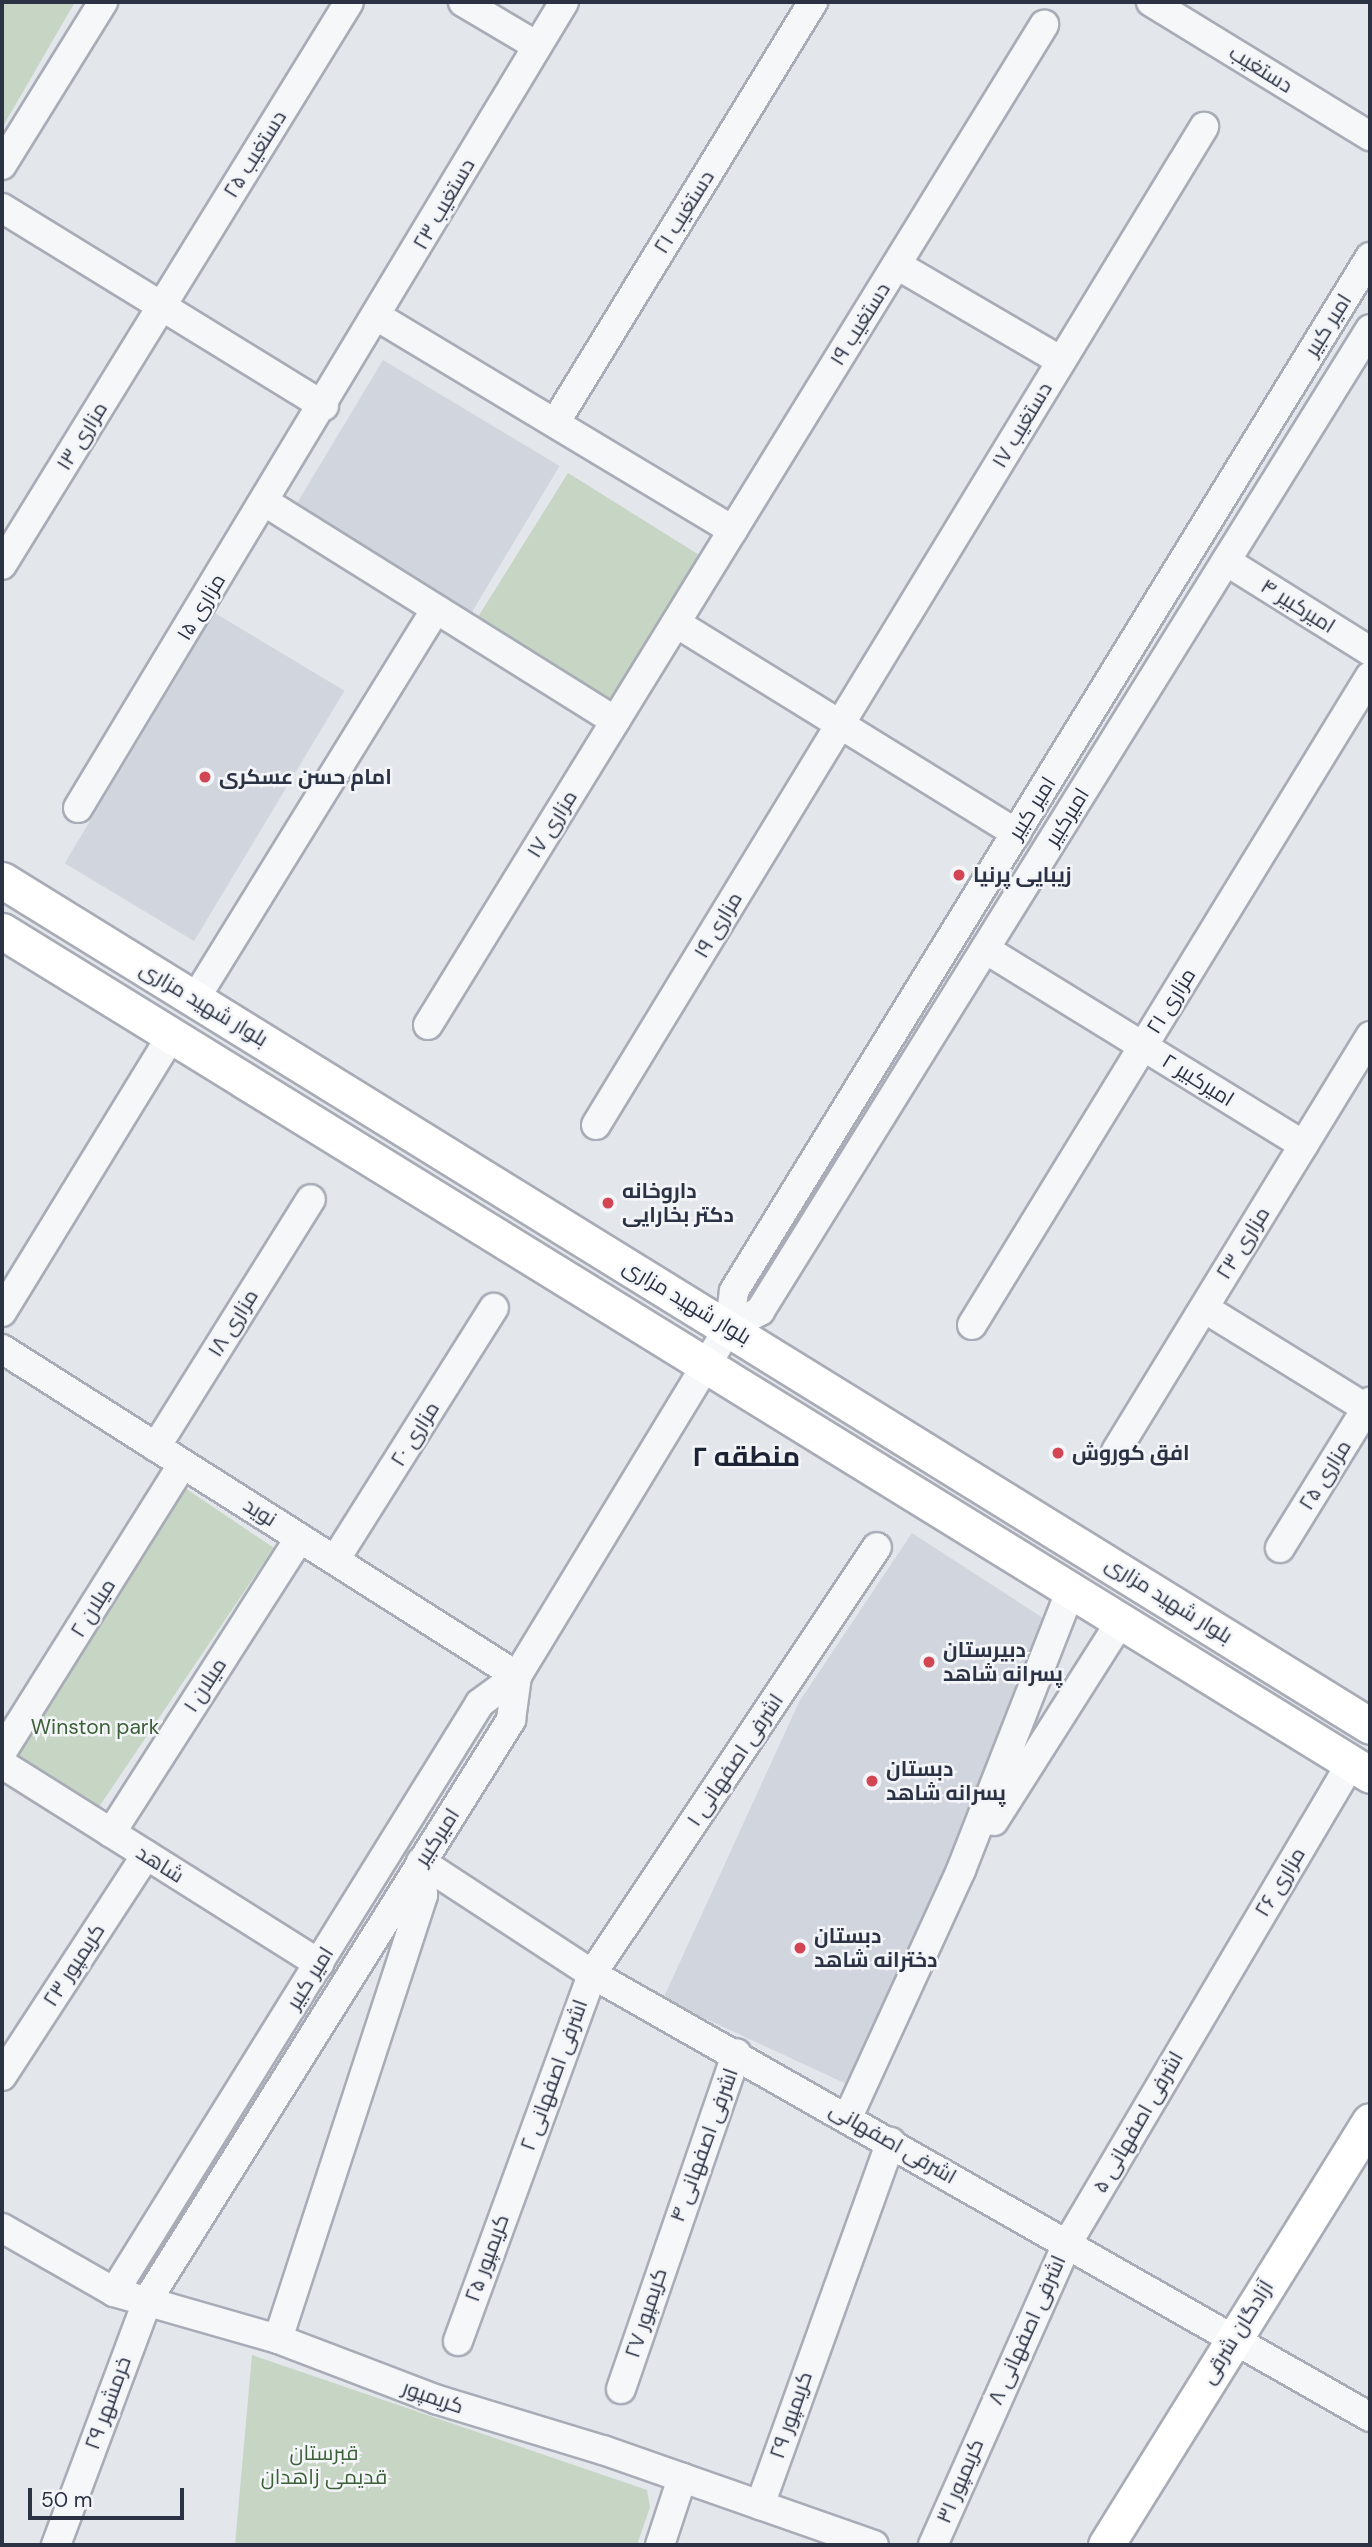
<!DOCTYPE html>
<html>
<head>
<meta charset="utf-8">
<style>
  body { margin:0 }
  #map { position:relative; width:1372px; height:2547px; overflow:hidden; background:#e3e6eb; font-family:"DM Sans",Cairo,sans-serif }
  div>[style] { position:absolute }
  .built>* { inset:0; background:#d1d5dd; transform-origin:0 0 }
  .green>* { inset:0; background:#c7d5c4; transform-origin:0 0 }
  .roads { filter:drop-shadow(2px 0 #a8acb6) drop-shadow(-2px 0 #a8acb6) drop-shadow(0 2px #a8acb6) drop-shadow(0 -2px #a8acb6) }
  .minor>* { height:28px; margin:-14px; padding:0 14px; transform-origin:14px; border-radius:14px; background:#f6f7f9 }
  .major>* { height:35px; margin:-17.5px; padding:0 17.5px; transform-origin:17.5px; border-radius:17.5px; background:#fff }
  .dots>* { width:19px; height:19px; translate:-50% -50%; box-sizing:border-box; border:4px solid #f3f5f8; border-radius:50% }
  span { translate:-50% -50%; white-space:nowrap; text-align:center; line-height:1.15; -webkit-text-stroke:5px #f3f5f8; paint-order:stroke }
  .street-label { font-size:21px; color:#2a3244 }
  .poi-label { font-size:21px; color:#2a3244; font-weight:700 }
  .left { translate:0 -50%; text-align:left }
  .park-label { font-size:21px; color:#3c6037 }
  .district-label { font-size:28px; color:#1c2335; font-weight:700 }
  .frame { position:absolute; inset:0; border:4px solid #2a3244; pointer-events:none }
  .scale { position:absolute; left:28px; top:2488px; width:156px; height:32px; box-sizing:border-box; border:4px solid #2a3244; border-top:0; padding-left:9px; font-size:21px; line-height:24px; white-space:nowrap; color:#2a3244; -webkit-text-stroke:5px #f3f5f8; paint-order:stroke }
</style>
</head>
<body>
<div id="map">
  <div class="built">
    <i style="left:383px;top:360px;width:206px;height:178px;rotate:31deg"></i>
    <i style="left:215px;top:613px;width:151px;height:292px;rotate:31deg"></i>
    <i style="clip-path:polygon(912px 1533px,1049px 1622px,853px 2087px,663px 1999px,799px 1702px)"></i>
  </div>
  <div class="green">
    <i style="clip-path:polygon(2px 2px,75px 2px,2px 128px)"></i>
    <i style="left:568px;top:473px;width:158px;height:176px;rotate:32deg"></i>
    <i style="left:185px;top:1488px;width:107px;height:321px;rotate:34deg"></i>
    <i style="clip-path:polygon(252px 2355px,647px 2490px,650px 2507px,637px 2545px,235px 2545px)"></i>
  </div>
  <div class="roads">
    <div class="minor">
      <i style="left:463px;top:2px;width:86px;rotate:30.7deg"></i>
      <i style="left:1151px;top:2px;width:257px;rotate:31.5deg"></i>
      <i style="left:2px;top:165px;width:192px;rotate:-58.2deg"></i>
      <i style="left:2px;top:208px;width:378px;rotate:31.6deg"></i>
      <i style="left:897px;top:265px;width:190px;rotate:30.3deg"></i>
      <i style="left:378px;top:317px;width:414px;rotate:31deg"></i>
      <i style="left:555px;top:423px;width:494px;rotate:-58.5deg"></i>
      <i style="left:265px;top:502px;width:413px;rotate:32deg"></i>
      <i style="left:1226px;top:561px;width:170px;rotate:32deg"></i>
      <i style="left:2px;top:565px;width:661px;rotate:-58.35deg"></i>
      <i style="left:676px;top:623px;width:400px;rotate:31.7deg"></i>
      <i style="left:78px;top:808px;width:941px;rotate:-58.91deg"></i>
      <i style="left:985px;top:949px;width:374px;rotate:31.6deg"></i>
      <i style="left:195px;top:999px;width:458px;rotate:-58.3deg"></i>
      <i style="left:428px;top:1025px;width:1175px;rotate:-58.37deg"></i>
      <i style="left:596px;top:1125px;width:1169px;rotate:-58.65deg"></i>
      <i style="left:1204px;top:1308px;width:190px;rotate:31.7deg"></i>
      <i style="left:2px;top:1312px;width:325px;rotate:-58.5deg"></i>
      <i style="left:972px;top:1325px;width:761px;rotate:-58.48deg"></i>
      <i style="left:729px;top:1327px;width:35px;rotate:-27deg"></i>
      <i style="left:760px;top:1311px;width:1156px;rotate:-58.15deg"></i>
      <i style="left:2px;top:1349px;width:610px;rotate:32.41deg"></i>
      <i style="left:156px;top:1447px;width:292px;rotate:-58deg"></i>
      <i style="left:1116px;top:1451px;width:487px;rotate:-58.5deg"></i>
      <i style="left:1280px;top:1548px;width:172px;rotate:-58.3deg"></i>
      <i style="left:335px;top:1560px;width:298px;rotate:-57.8deg"></i>
      <i style="left:2px;top:1752px;width:340px;rotate:-57.9deg"></i>
      <i style="left:2px;top:1764px;width:375px;rotate:32.2deg"></i>
      <i style="left:994px;top:1821px;width:237px;rotate:-57.6deg"></i>
      <i style="left:111px;top:1833px;width:350px;rotate:-57.4deg"></i>
      <i style="left:421px;top:1862px;width:204px;rotate:33.2deg"></i>
      <i style="left:592px;top:1974px;width:895px;rotate:29.66deg"></i>
      <i style="left:2px;top:2076px;width:264px;rotate:-56.9deg"></i>
      <i style="left:848px;top:2117px;width:272px;rotate:-65.4deg"></i>
      <i style="left:961px;top:1870px;width:302px;rotate:-68.6deg"></i>
      <i style="left:2px;top:2228px;width:129px;rotate:29.7deg"></i>
      <i style="left:114px;top:2292px;width:171px;rotate:16deg"></i>
      <i style="left:278px;top:2339px;width:171px;rotate:20.9deg"></i>
      <i style="left:438px;top:2400px;width:172px;rotate:16.9deg"></i>
      <i style="left:603px;top:2450px;width:287px;rotate:19.3deg"></i>
      <i style="left:114px;top:2292px;width:693px;rotate:-58.14deg"></i>
      <i style="left:480px;top:1703px;width:46px;rotate:-36.1deg"></i>
      <i style="left:278px;top:2339px;width:467px;rotate:-71.9deg"></i>
      <i style="left:423px;top:1895px;width:33px;rotate:-93deg"></i>
      <i style="left:458px;top:2341px;width:391px;rotate:-69.9deg"></i>
      <i style="left:592px;top:1974px;width:513px;rotate:-56.28deg"></i>
      <i style="left:621px;top:2389px;width:355px;rotate:-71deg"></i>
      <i style="left:760px;top:2505px;width:386px;rotate:-70.2deg"></i>
      <i style="left:56px;top:2545px;width:260px;rotate:-69.5deg"></i>
      <i style="left:147px;top:2301px;width:686px;rotate:-57.93deg"></i>
      <i style="left:511px;top:1720px;width:44px;rotate:-82.2deg"></i>
      <i style="left:517px;top:1676px;width:408px;rotate:-58.7deg"></i>
      <i style="left:729px;top:1327px;width:36px;rotate:-82deg"></i>
      <i style="left:734px;top:1291px;width:1214px;rotate:-58.4deg"></i>
      <i style="left:660px;top:2545px;width:71px;rotate:-71.8deg"></i>
      <i style="left:933px;top:2545px;width:329px;rotate:-66deg"></i>
      <i style="left:1067px;top:2244px;width:559px;rotate:-59.44deg"></i>
    </div>
    <div class="major">
      <i style="left:2px;top:880px;width:1608px;rotate:31.73deg"></i>
      <i style="left:2px;top:931px;width:1607px;rotate:31.67deg"></i>
      <i style="left:1106px;top:2545px;width:499px;rotate:-58.1deg"></i>
    </div>
  </div>
  <div class="dots">
    <i style="left:205px;top:777px;background:#d24654"></i>
    <i style="left:959px;top:875px;background:#d24654"></i>
    <i style="left:608px;top:1203px;background:#d24654"></i>
    <i style="left:1058px;top:1453px;background:#d24654"></i>
    <i style="left:929px;top:1662px;background:#d24654"></i>
    <i style="left:872px;top:1781px;background:#d24654"></i>
    <i style="left:800px;top:1948px;background:#d24654"></i>
  </div>
  <div class="street-label">
    <span style="left:1261px;top:69px;rotate:32deg">دستغیب</span>
    <span style="left:255px;top:154px;rotate:-58deg">دستغیب ۲۵</span>
    <span style="left:444px;top:204px;rotate:-60deg">دستغیب ۲۳</span>
    <span style="left:684px;top:212px;rotate:-58deg">دستغیب ۲۱</span>
    <span style="left:860px;top:324px;rotate:-58deg">دستغیب ۱۹</span>
    <span style="left:1328px;top:325px;rotate:-58deg">امیر کبیر</span>
    <span style="left:1022px;top:425px;rotate:-59deg">دستغیب ۱۷</span>
    <span style="left:82px;top:436px;rotate:-58deg">مزاری ۱۳</span>
    <span style="left:1298px;top:606px;rotate:32deg">امیرکبیر ۴</span>
    <span style="left:201px;top:607px;rotate:-59deg">مزاری ۱۵</span>
    <span style="left:1032px;top:808px;rotate:-58deg">امیر کبیر</span>
    <span style="left:1067px;top:817px;rotate:-58deg">امیرکبیر</span>
    <span style="left:552px;top:824px;rotate:-58deg">مزاری ۱۷</span>
    <span style="left:718px;top:925px;rotate:-59deg">مزاری ۱۹</span>
    <span style="left:1171px;top:1001px;rotate:-58deg">مزاری ۲۱</span>
    <span style="left:204px;top:1004px;rotate:31deg">بلوار شهید مزاری</span>
    <span style="left:1198px;top:1080px;rotate:32deg">امیرکبیر ۲</span>
    <span style="left:1243px;top:1243px;rotate:-58deg">مزاری ۲۳</span>
    <span style="left:687px;top:1302px;rotate:31deg">بلوار شهید مزاری</span>
    <span style="left:233px;top:1323px;rotate:-58deg">مزاری ۱۸</span>
    <span style="left:415px;top:1434px;rotate:-58deg">مزاری ۲۰</span>
    <span style="left:1325px;top:1475px;rotate:-58deg">مزاری ۲۵</span>
    <span style="left:260px;top:1512px;rotate:32deg">نوید</span>
    <span style="left:1169px;top:1600px;rotate:32deg">بلوار شهید مزاری</span>
    <span style="left:93px;top:1608px;rotate:-58deg">میلان ۲</span>
    <span style="left:205px;top:1685px;rotate:-57deg">میلان ۱</span>
    <span style="left:735px;top:1760px;rotate:-56deg">اشرفی اصفهانی ۱</span>
    <span style="left:437px;top:1837px;rotate:-57deg">امیرکبیر</span>
    <span style="left:160px;top:1864px;rotate:32deg">شاهد</span>
    <span style="left:1280px;top:1882px;rotate:-59deg">مزاری ۲۶</span>
    <span style="left:74px;top:1965px;rotate:-57deg">کریمپور ۲۳</span>
    <span style="left:310px;top:1978px;rotate:-58deg">امیر کبیر</span>
    <span style="left:554px;top:2075px;rotate:-70deg">اشرفی اصفهانی ۲</span>
    <span style="left:1138px;top:2122px;rotate:-60deg">اشرفی اصفهانی ۵</span>
    <span style="left:893px;top:2143px;rotate:30deg">اشرفی اصفهانی</span>
    <span style="left:704px;top:2145px;rotate:-70deg">اشرفی اصفهانی ۴</span>
    <span style="left:487px;top:2258px;rotate:-70deg">کریمپور ۲۵</span>
    <span style="left:646px;top:2313px;rotate:-72deg">کریمپور ۲۷</span>
    <span style="left:1027px;top:2330px;rotate:-66deg">اشرفی اصفهانی ۸</span>
    <span style="left:1237px;top:2332px;rotate:-58deg">آزادگان شرقی</span>
    <span style="left:433px;top:2397px;rotate:19deg">کریمپور</span>
    <span style="left:108px;top:2403px;rotate:-70deg">خرمشهر ۲۹</span>
    <span style="left:791px;top:2415px;rotate:-71deg">کریمپور ۲۹</span>
    <span style="left:960px;top:2481px;rotate:-67deg">کریمپور ۳۱</span>
  </div>
  <div class="poi-label">
    <span class="left" style="left:219px;top:777px">امام حسن عسکری</span>
    <span class="left" style="left:973px;top:875px">زیبایی پرنیا</span>
    <span class="left" style="left:622px;top:1203px">داروخانه<br>دکتر بخارایی</span>
    <span class="left" style="left:1072px;top:1453px">افق کوروش</span>
    <span class="left" style="left:943px;top:1662px">دبیرستان<br>پسرانه شاهد</span>
    <span class="left" style="left:886px;top:1781px">دبستان<br>پسرانه شاهد</span>
    <span class="left" style="left:814px;top:1948px">دبستان<br>دخترانه شاهد</span>
  </div>
  <div class="park-label">
    <span style="left:95px;top:1727px">Winston park</span>
    <span style="left:324px;top:2465px">قبرستان<br>قدیمی زاهدان</span>
  </div>
  <div class="district-label">
    <span style="left:746px;top:1457px">منطقه ۲</span>
  </div>
  <div class="frame"></div>
  <div class="scale">50 m</div>
</div>
</body>
</html>
